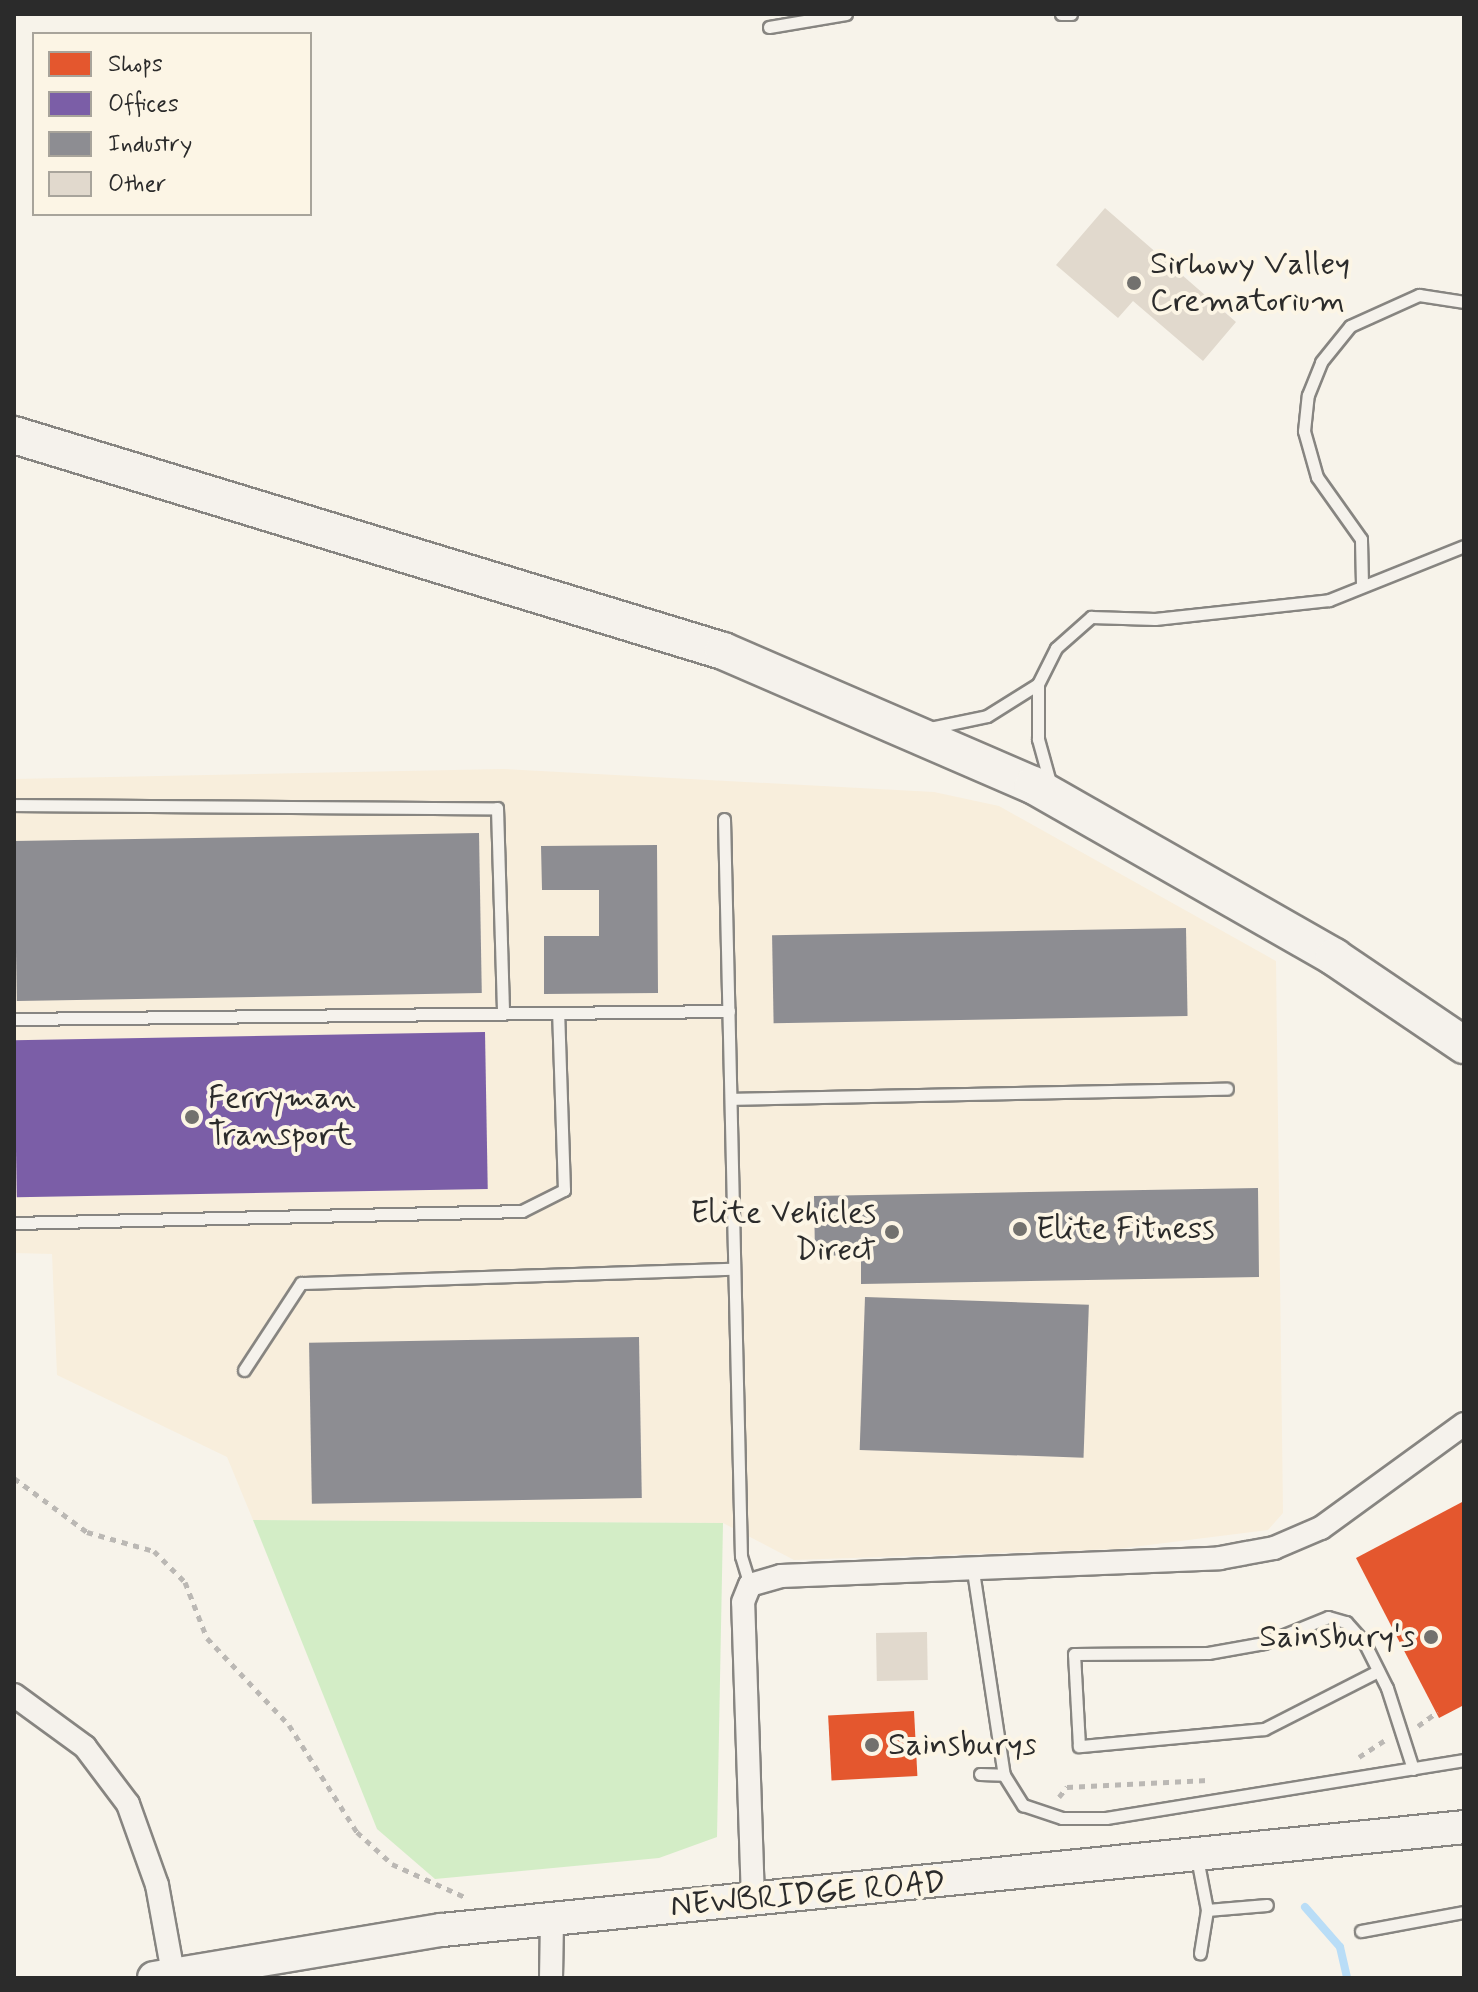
<!DOCTYPE html>
<html>
<head>
<meta charset="utf-8">
<style>
  body { margin:0 }
  #map { position:relative; width:1478px; height:1992px; overflow:hidden; background:#f7f3ea; font-family:Mynerve,sans-serif }
  div>[style] { position:absolute }
  .built>* { inset:0; background:#f8eedc }
  .green>* { inset:0; background:#d3edc6 }
  .shops>* { inset:0; background:#e4572e; transform-origin:0 0 }
  .offices>* { inset:0; background:#7b5ea7; transform-origin:0 0 }
  .industry>* { inset:0; background:#8d8d92; transform-origin:0 0 }
  .stream>* { height:8px; margin:-4px; padding:0 4px; transform-origin:4px; border-radius:4px; background:#b9ddf7 }
  .building>* { inset:0; background:#e1d9cd; transform-origin:0 0 }
  .path>* { height:5px; margin-top:-2.5px; transform-origin:0; background:repeating-linear-gradient(90deg,#bbb8b4 0 6px,transparent 0 12px) }
  .roads { filter:drop-shadow(2px 0 #878581) drop-shadow(-2px 0 #878581) drop-shadow(0 2px #878581) drop-shadow(0 -2px #878581) }
  .service>* { height:11px; margin:-5.5px; padding:0 5.5px; transform-origin:5.5px; border-radius:5.5px; background:#f5f2ec }
  .minor>* { height:22px; margin:-11px; padding:0 11px; transform-origin:11px; border-radius:11px; background:#f5f2ec }
  .secondary>* { height:32px; margin:-16px; padding:0 16px; transform-origin:16px; border-radius:16px; background:#f5f2ec }
  .primary>* { height:36px; margin:-18px; padding:0 18px; transform-origin:18px; border-radius:18px; background:#f5f2ec }
  .dots>* { width:22px; height:22px; translate:-50% -50%; box-sizing:border-box; border:4px solid #fcf5e5; border-radius:50% }
  span { translate:-50% -50%; white-space:nowrap; text-align:center; line-height:1.15; -webkit-text-stroke:8px #fcf5e5; paint-order:stroke }
  .poi-label { font-size:32px; color:#2b2b2b }
  .left { translate:0 -50%; text-align:left }
  .right { translate:-100% -50%; text-align:right }
  .street-label { font-size:32px; color:#2b2b2b }
  .frame { position:absolute; inset:0; border:16px solid #2b2b2b; pointer-events:none }
  .legend { position:absolute; left:32px; top:32px; width:280px; height:184px; box-sizing:border-box; background:#fcf5e5; border:2px solid #a8a49b; margin:0; padding:10px 14px; list-style:none; font-size:24px; color:#2b2b2b }
  .legend li { display:flex; align-items:center; gap:16px; height:40px }
  .legend b { width:40px; border:2px solid #a8a49b }
</style>
</head>
<body>
<div id="map">
  <div class="built">
    <i style="clip-path:polygon(503px 769px,934px 792px,999px 806px,1276px 961px,1283px 1513px,1268px 1530px,1117px 1549px,794px 1560px,723px 1523px,253px 1520px,227px 1457px,57px 1375px,52px 1254px,14px 1253px,14px 779px)"></i>
  </div>
  <div class="green">
    <i style="clip-path:polygon(253px 1520px,723px 1523px,717px 1837px,659px 1858px,435px 1879px,377px 1829px)"></i>
  </div>
  <div class="shops">
    <i style="clip-path:polygon(1464px 1501px,1464px 1705px,1439px 1718px,1356px 1558px)"></i>
    <i style="left:914px;top:1711px;width:65px;height:86px;rotate:87deg"></i>
  </div>
  <div class="offices">
    <i style="left:485px;top:1032px;width:157px;height:471px;rotate:89deg"></i>
  </div>
  <div class="industry">
    <i style="left:479px;top:833px;width:160px;height:465px;rotate:89deg"></i>
    <i style="clip-path:polygon(657px 845px,658px 993px,544px 994px,544px 936px,599px 936px,599px 890px,542px 890px,541px 846px)"></i>
    <i style="left:1186px;top:928px;width:88px;height:414px;rotate:89deg"></i>
    <i style="clip-path:polygon(1258px 1188px,1259px 1277px,861px 1284px,861px 1255px,815px 1256px,814px 1196px)"></i>
    <i style="left:865px;top:1297px;width:224px;height:153px;rotate:2deg"></i>
    <i style="left:639px;top:1337px;width:161px;height:330px;rotate:89deg"></i>
  </div>
  <div class="stream">
    <i style="left:1305px;top:1907px;width:53px;rotate:48.8deg"></i>
    <i style="left:1340px;top:1947px;width:32px;rotate:77deg"></i>
  </div>
  <div class="building">
    <i style="clip-path:polygon(1105px 208px,1236px 322px,1203px 361px,1133px 301px,1118px 318px,1056px 265px)"></i>
    <i style="left:927px;top:1632px;width:48px;height:51px;rotate:89deg"></i>
  </div>
  <div class="path">
    <i style="left:14px;top:1478px;width:91px;rotate:36.5deg"></i>
    <i style="left:87px;top:1532px;width:70px;rotate:15.8deg"></i>
    <i style="left:154px;top:1551px;width:44px;rotate:45deg"></i>
    <i style="left:185px;top:1582px;width:60px;rotate:68.6deg"></i>
    <i style="left:207px;top:1638px;width:120px;rotate:46.7deg"></i>
    <i style="left:289px;top:1725px;width:127px;rotate:57.6deg"></i>
    <i style="left:357px;top:1832px;width:47px;rotate:42.4deg"></i>
    <i style="left:392px;top:1864px;width:80px;rotate:24.3deg"></i>
    <i style="left:1418px;top:1726px;width:24px;rotate:-36deg"></i>
    <i style="left:1359px;top:1757px;width:30px;rotate:-33deg"></i>
    <i style="left:1059px;top:1797px;width:13px;rotate:-51deg"></i>
    <i style="left:1067px;top:1787px;width:141px;rotate:-2.8deg"></i>
  </div>
  <div class="roads">
    <div class="service">
      <i style="left:1061px;top:14px;width:10px"></i>
      <i style="left:769px;top:27px;width:78px;rotate:-9.6deg"></i>
      <i style="left:1362px;top:584px;width:45px;rotate:-91.3deg"></i>
      <i style="left:1361px;top:539px;width:76px;rotate:-125.4deg"></i>
      <i style="left:1317px;top:477px;width:48px;rotate:-105.8deg"></i>
      <i style="left:1304px;top:431px;width:36px;rotate:-84deg"></i>
      <i style="left:1308px;top:395px;width:35px;rotate:-68deg"></i>
      <i style="left:1321px;top:362px;width:46px;rotate:-51.1deg"></i>
      <i style="left:1350px;top:326px;width:76px;rotate:-24.2deg"></i>
      <i style="left:1419px;top:295px;width:46px;rotate:8.8deg"></i>
      <i style="left:930px;top:728px;width:58px;rotate:-11.9deg"></i>
      <i style="left:987px;top:716px;width:60px;rotate:-32.1deg"></i>
      <i style="left:1051px;top:786px;width:49px;rotate:-105.5deg"></i>
      <i style="left:1038px;top:739px;width:55px;rotate:-90deg"></i>
      <i style="left:1038px;top:684px;width:40px;rotate:-63.4deg"></i>
      <i style="left:1056px;top:648px;width:47px;rotate:-41.5deg"></i>
      <i style="left:1091px;top:617px;width:64px;rotate:1.8deg"></i>
      <i style="left:1155px;top:619px;width:175px;rotate:-6.2deg"></i>
      <i style="left:1329px;top:600px;width:145px;rotate:-21.8deg"></i>
      <i style="left:14px;top:805px;width:483px;rotate:0.4deg"></i>
      <i style="left:497px;top:808px;width:206px;rotate:88.3deg"></i>
      <i style="left:724px;top:819px;width:737px;rotate:88.68deg"></i>
      <i style="left:741px;top:1556px;width:30px;rotate:73deg"></i>
      <i style="left:14px;top:1019px;width:715px;rotate:-0.64deg"></i>
      <i style="left:731px;top:1099px;width:496px;rotate:-1.2deg"></i>
      <i style="left:14px;top:1223px;width:508px;rotate:-1.35deg"></i>
      <i style="left:522px;top:1211px;width:47px;rotate:-26.6deg"></i>
      <i style="left:564px;top:1190px;width:177px;rotate:-91.9deg"></i>
      <i style="left:244px;top:1370px;width:104px;rotate:-56.8deg"></i>
      <i style="left:301px;top:1283px;width:433px;rotate:-1.9deg"></i>
      <i style="left:973px;top:1571px;width:206px;rotate:81.4deg"></i>
      <i style="left:1004px;top:1775px;width:36px;rotate:58deg"></i>
      <i style="left:1023px;top:1805px;width:41px;rotate:18.4deg"></i>
      <i style="left:1062px;top:1818px;width:44px"></i>
      <i style="left:1106px;top:1818px;width:363px;rotate:-9.2deg"></i>
      <i style="left:1378px;top:1671px;width:128px;rotate:153deg"></i>
      <i style="left:1264px;top:1729px;width:186px;rotate:174.7deg"></i>
      <i style="left:1079px;top:1746px;width:92px;rotate:-93.1deg"></i>
      <i style="left:1074px;top:1654px;width:134px;rotate:-0.4deg"></i>
      <i style="left:1208px;top:1653px;width:57px;rotate:-10.1deg"></i>
      <i style="left:1264px;top:1643px;width:69px;rotate:-22.1deg"></i>
      <i style="left:1328px;top:1617px;width:19px;rotate:16deg"></i>
      <i style="left:1346px;top:1622px;width:27px;rotate:48deg"></i>
      <i style="left:1364px;top:1642px;width:51px;rotate:63.4deg"></i>
      <i style="left:1387px;top:1688px;width:85px;rotate:72.2deg"></i>
      <i style="left:980px;top:1774px;width:24px;rotate:2deg"></i>
      <i style="left:1197px;top:1858px;width:53px;rotate:79.1deg"></i>
      <i style="left:1207px;top:1910px;width:44px;rotate:99.2deg"></i>
      <i style="left:1207px;top:1910px;width:60px;rotate:-4.8deg"></i>
      <i style="left:1361px;top:1931px;width:105px;rotate:-10.5deg"></i>
    </div>
    <div class="minor">
      <i style="left:14px;top:1695px;width:88px;rotate:36.2deg"></i>
      <i style="left:85px;top:1747px;width:71px;rotate:53deg"></i>
      <i style="left:128px;top:1804px;width:86px;rotate:70.3deg"></i>
      <i style="left:157px;top:1885px;width:89px;rotate:79.7deg"></i>
      <i style="left:753px;top:1900px;width:298px;rotate:-91.9deg"></i>
      <i style="left:743px;top:1602px;width:18px;rotate:-68deg"></i>
      <i style="left:750px;top:1585px;width:32px;rotate:-16deg"></i>
      <i style="left:781px;top:1576px;width:439px;rotate:-2.3deg"></i>
      <i style="left:1220px;top:1558px;width:55px;rotate:-10.5deg"></i>
      <i style="left:1274px;top:1548px;width:51px;rotate:-23.1deg"></i>
      <i style="left:1321px;top:1528px;width:177px;rotate:-36deg"></i>
      <i style="left:551px;top:1978px;width:60px;rotate:-89deg"></i>
    </div>
    <div class="secondary">
      <i style="left:154px;top:1978px;width:292px;rotate:-9.5deg"></i>
      <i style="left:442px;top:1930px;width:1027px;rotate:-5.75deg"></i>
    </div>
    <div class="primary">
      <i style="left:14px;top:435px;width:741px;rotate:16.94deg"></i>
      <i style="left:723px;top:651px;width:338px;rotate:23.4deg"></i>
      <i style="left:1033px;top:785px;width:347px;rotate:29.7deg"></i>
      <i style="left:1334px;top:957px;width:157px;rotate:34.1deg"></i>
    </div>
  </div>
  <div class="dots">
    <i style="left:1134px;top:283px;background:#72716e"></i>
    <i style="left:192px;top:1117px;background:#72716e"></i>
    <i style="left:1020px;top:1229px;background:#72716e"></i>
    <i style="left:892px;top:1232px;background:#72716e"></i>
    <i style="left:1431px;top:1637px;background:#72716e"></i>
    <i style="left:872px;top:1745px;background:#72716e"></i>
  </div>
  <div class="poi-label">
    <span class="left" style="left:1150px;top:283px">Sirhowy Valley<br>Crematorium</span>
    <span class="left" style="left:208px;top:1117px">Ferryman<br>Transport</span>
    <span class="right" style="left:876px;top:1232px">Elite Vehicles<br>Direct</span>
    <span class="left" style="left:1036px;top:1229px">Elite Fitness</span>
    <span class="right" style="left:1415px;top:1637px">Sainsbury's</span>
    <span class="left" style="left:888px;top:1745px">Sainsburys</span>
  </div>
  <div class="street-label">
    <span style="left:808px;top:1895px;rotate:-5deg">NEWBRIDGE ROAD</span>
  </div>
  <div class="frame"></div>
  <ul class="legend">
  <li><b style="height:22px;background:#e4572e"></b>Shops</li>
  <li><b style="height:22px;background:#7b5ea7"></b>Offices</li>
  <li><b style="height:22px;background:#8d8d92"></b>Industry</li>
  <li><b style="height:22px;background:#e1d9cd"></b>Other</li>
  </ul>
</div>
</body>
</html>
